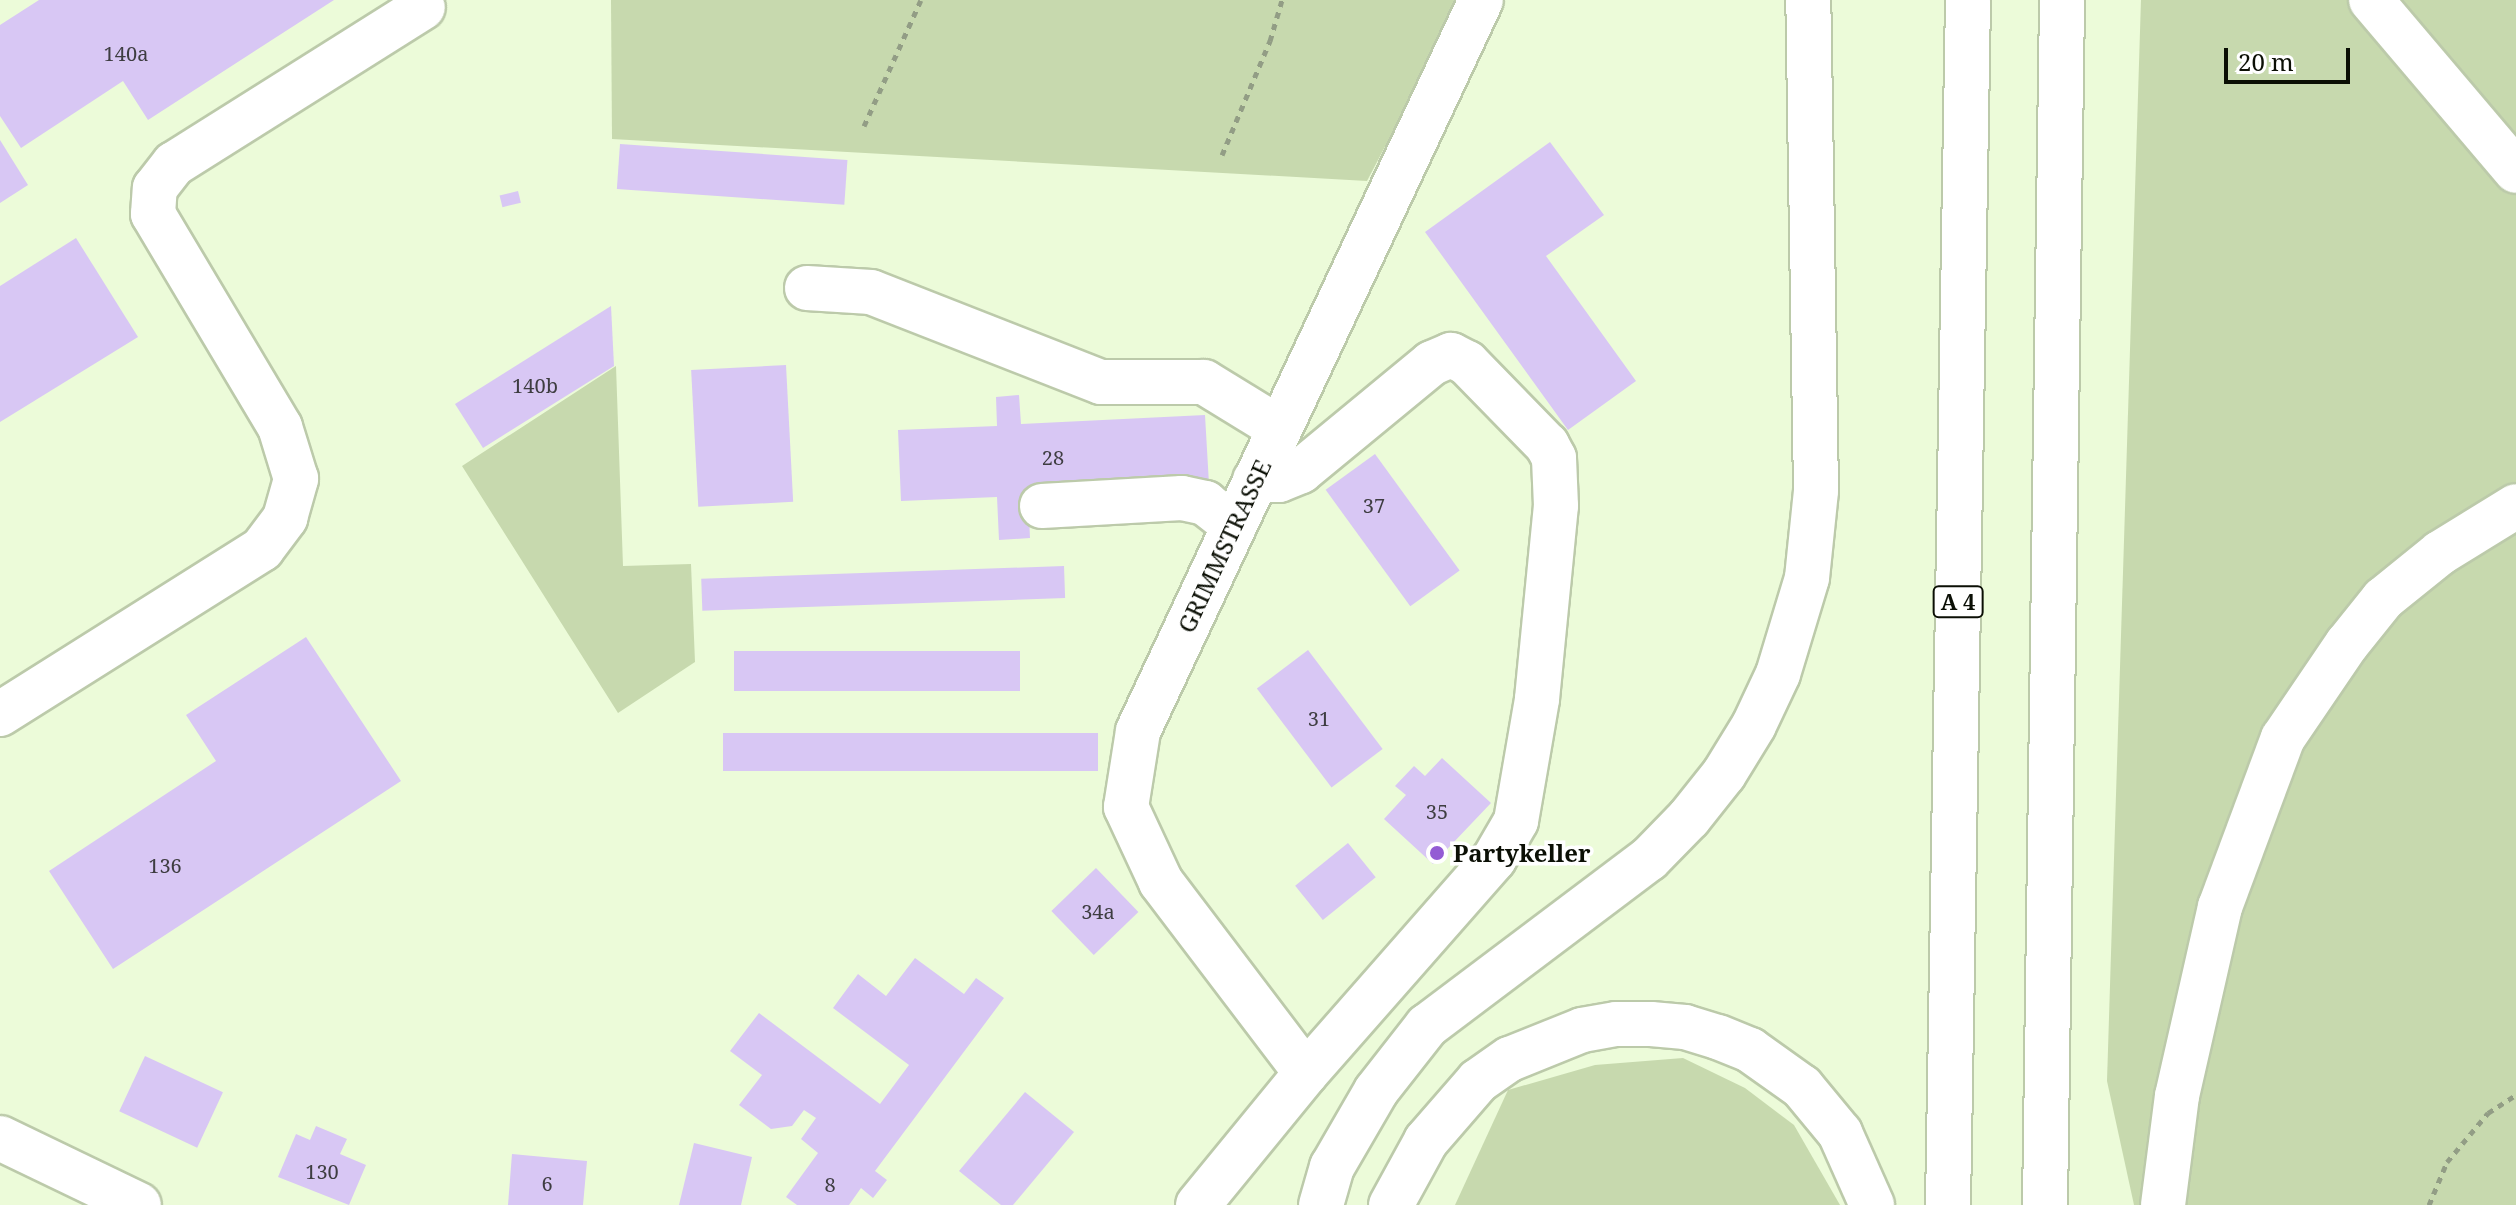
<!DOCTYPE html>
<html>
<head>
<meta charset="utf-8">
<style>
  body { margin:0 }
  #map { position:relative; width:2516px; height:1205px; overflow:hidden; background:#ecfbd9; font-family:"Noto Serif",serif }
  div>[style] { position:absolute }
  .green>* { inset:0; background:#c7d9ae }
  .building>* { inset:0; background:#d8c7f4; transform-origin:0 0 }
  .path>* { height:5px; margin-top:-2.5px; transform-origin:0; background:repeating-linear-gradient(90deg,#929d85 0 6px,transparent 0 12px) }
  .roads { filter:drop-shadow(2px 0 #bccaaa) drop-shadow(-2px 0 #bccaaa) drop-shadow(0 2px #bccaaa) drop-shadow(0 -2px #bccaaa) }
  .minor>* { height:44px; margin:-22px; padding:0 22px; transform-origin:22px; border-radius:22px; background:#fff }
  .highway>* { height:44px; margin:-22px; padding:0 22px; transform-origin:22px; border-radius:22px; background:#fff }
  .dots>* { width:22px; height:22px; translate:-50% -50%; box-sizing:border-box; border:4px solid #fff; border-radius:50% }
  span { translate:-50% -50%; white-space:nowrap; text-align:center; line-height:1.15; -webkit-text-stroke:7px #fff; paint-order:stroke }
  .number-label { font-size:20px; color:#3e3d41 }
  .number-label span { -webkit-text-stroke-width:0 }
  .shield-label span { padding:2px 6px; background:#fff; border:2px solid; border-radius:6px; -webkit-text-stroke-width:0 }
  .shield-label { font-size:22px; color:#0b0f05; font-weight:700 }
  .street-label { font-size:24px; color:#0b0f05 }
  .poi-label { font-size:24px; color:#0b0f05; font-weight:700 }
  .left { translate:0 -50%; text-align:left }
  .scale { position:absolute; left:2224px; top:48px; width:126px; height:36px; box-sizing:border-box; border:4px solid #0b0f05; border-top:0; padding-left:10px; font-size:24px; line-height:28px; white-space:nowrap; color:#0b0f05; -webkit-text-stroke:6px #fff; paint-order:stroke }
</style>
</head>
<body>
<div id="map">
  <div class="green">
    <i style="clip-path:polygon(611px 0,1462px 0,1367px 181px,612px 139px)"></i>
    <i style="clip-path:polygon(2141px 0,2516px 0,2516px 1205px,2134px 1205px,2107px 1081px)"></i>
    <i style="clip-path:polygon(616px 366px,623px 566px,691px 564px,695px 662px,618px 713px,462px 466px)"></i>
    <i style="clip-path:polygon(1683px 1058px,1745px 1088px,1794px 1125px,1840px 1205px,1455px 1205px,1508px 1090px,1595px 1065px)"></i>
  </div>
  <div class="building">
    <i style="clip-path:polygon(39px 0,334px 0,148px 120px,123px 81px,21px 148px,0 116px,0 25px)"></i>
    <i style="clip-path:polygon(0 140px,28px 185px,0 203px)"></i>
    <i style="clip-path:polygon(1550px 142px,1604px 215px,1546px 256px,1636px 381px,1568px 430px,1425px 232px)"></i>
    <i style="left:620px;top:144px;width:228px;height:45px;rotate:4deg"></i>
    <i style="left:518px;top:191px;width:12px;height:19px;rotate:76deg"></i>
    <i style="clip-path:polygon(76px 238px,138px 337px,0 422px,0 286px)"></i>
    <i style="clip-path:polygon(611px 306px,614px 366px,483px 448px,455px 404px)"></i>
    <i style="left:786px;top:365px;width:137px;height:95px;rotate:87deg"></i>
    <i style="clip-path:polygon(1019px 395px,1021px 424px,1205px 415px,1209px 484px,1028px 494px,1030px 538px,999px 540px,997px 497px,901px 501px,898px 430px,997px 426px,996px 397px)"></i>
    <i style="left:1375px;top:454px;width:144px;height:61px;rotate:54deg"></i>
    <i style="left:1064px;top:566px;width:32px;height:363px;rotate:88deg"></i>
    <i style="clip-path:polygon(306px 637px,401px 781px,113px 969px,49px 871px,216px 761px,186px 715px)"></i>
    <i style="left:1308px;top:650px;width:124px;height:64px;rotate:53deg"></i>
    <i style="left:1020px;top:651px;width:40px;height:286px;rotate:90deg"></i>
    <i style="left:1098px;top:733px;width:38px;height:375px;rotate:90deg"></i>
    <i style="clip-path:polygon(1442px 758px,1491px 803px,1433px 864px,1384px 819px,1406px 795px,1395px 786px,1414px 766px,1425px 776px)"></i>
    <i style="left:1348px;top:843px;width:44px;height:68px;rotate:51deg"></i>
    <i style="left:1096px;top:868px;width:61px;height:62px;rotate:46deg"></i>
    <i style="clip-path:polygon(915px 958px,964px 994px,976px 978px,1004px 998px,875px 1171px,887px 1180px,873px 1198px,861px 1188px,849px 1205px,797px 1205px,786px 1197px,818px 1153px,801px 1139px,816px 1118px,804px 1110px,792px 1126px,771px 1129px,739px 1105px,762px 1075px,730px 1051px,759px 1013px,880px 1104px,909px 1065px,833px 1008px,858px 974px,886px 996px)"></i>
    <i style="left:145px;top:1056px;width:86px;height:61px;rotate:25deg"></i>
    <i style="clip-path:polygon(1025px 1092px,1074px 1132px,1013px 1205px,1001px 1205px,959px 1171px)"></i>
    <i style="clip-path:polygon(316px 1126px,347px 1139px,340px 1154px,366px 1165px,349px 1205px,278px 1177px,296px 1134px,310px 1140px)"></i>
    <i style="clip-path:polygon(694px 1143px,752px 1157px,741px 1205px,679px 1205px)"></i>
    <i style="clip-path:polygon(512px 1154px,587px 1161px,583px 1205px,508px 1205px)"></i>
  </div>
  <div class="path">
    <i style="left:864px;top:126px;width:138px;rotate:-65.7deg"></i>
    <i style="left:1222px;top:155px;width:124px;rotate:-67.2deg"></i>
    <i style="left:1270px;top:41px;width:43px;rotate:-73.7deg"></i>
    <i style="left:2429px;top:1205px;width:47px;rotate:-67.3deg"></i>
    <i style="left:2447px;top:1162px;width:64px;rotate:-50.1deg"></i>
    <i style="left:2488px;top:1113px;width:33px;rotate:-33deg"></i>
  </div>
  <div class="roads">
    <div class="minor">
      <i style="left:807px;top:288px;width:64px;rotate:3.6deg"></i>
      <i style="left:871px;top:292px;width:247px;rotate:21.4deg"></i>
      <i style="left:1101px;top:382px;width:103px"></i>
      <i style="left:1204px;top:382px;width:88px;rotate:31.5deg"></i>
      <i style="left:1042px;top:506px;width:140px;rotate:-3.3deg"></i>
      <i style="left:1182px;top:498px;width:24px;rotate:12deg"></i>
      <i style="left:1205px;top:503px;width:37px;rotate:38deg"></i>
      <i style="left:0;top:714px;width:310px;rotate:-32.2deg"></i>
      <i style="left:262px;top:549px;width:39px;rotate:-53deg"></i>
      <i style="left:285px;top:518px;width:41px;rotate:-74.2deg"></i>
      <i style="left:296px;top:479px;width:54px;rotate:-107.1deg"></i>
      <i style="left:280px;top:427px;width:248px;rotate:-120.8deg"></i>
      <i style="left:153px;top:214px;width:26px;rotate:-86deg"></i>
      <i style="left:155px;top:188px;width:31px;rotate:-52deg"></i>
      <i style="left:174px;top:164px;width:294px;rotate:-32.2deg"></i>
      <i style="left:1306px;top:1073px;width:240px;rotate:-127.2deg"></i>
      <i style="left:1161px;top:882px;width:83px;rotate:-115deg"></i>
      <i style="left:1126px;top:807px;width:77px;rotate:-81deg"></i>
      <i style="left:1138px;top:731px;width:807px;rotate:-64.86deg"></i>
      <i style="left:0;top:1138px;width:154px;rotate:25.7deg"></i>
      <i style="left:1198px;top:1205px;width:171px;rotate:-50.7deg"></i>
      <i style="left:1306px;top:1073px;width:285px;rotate:-48.7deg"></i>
      <i style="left:1494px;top:859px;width:44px;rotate:-59.9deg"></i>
      <i style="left:1516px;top:821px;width:124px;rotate:-80.2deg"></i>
      <i style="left:1537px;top:699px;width:194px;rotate:-84.4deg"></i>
      <i style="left:1556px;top:506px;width:48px;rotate:-92.4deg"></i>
      <i style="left:1554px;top:458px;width:15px;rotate:-118deg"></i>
      <i style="left:1547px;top:445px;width:115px;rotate:-134.3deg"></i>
      <i style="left:1467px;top:363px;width:18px;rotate:-153deg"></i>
      <i style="left:1451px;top:355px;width:21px;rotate:157deg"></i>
      <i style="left:1432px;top:363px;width:170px;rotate:140.5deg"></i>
      <i style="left:1301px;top:471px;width:24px;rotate:158deg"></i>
      <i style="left:1279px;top:480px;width:24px;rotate:180deg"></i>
    </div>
    <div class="highway">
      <i style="left:2371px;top:0;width:224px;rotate:49.7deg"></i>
      <i style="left:1321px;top:1205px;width:40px;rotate:-74deg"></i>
      <i style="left:1332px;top:1167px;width:88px;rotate:-59.9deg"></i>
      <i style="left:1376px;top:1091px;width:83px;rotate:-51.9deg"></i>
      <i style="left:1427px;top:1026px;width:278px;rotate:-37deg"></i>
      <i style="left:1649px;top:859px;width:57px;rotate:-45.7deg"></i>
      <i style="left:1689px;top:818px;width:56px;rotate:-51.5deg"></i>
      <i style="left:1724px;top:774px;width:57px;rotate:-58.5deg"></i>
      <i style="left:1754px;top:725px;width:56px;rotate:-64.8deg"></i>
      <i style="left:1778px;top:674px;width:100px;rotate:-73.2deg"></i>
      <i style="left:1807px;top:578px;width:87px;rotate:-84.1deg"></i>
      <i style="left:1816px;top:491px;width:491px;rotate:-90.9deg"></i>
      <i style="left:1391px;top:1205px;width:73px;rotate:-61.3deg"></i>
      <i style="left:1426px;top:1141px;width:79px;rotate:-49.1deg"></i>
      <i style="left:1478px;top:1081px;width:39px;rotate:-35deg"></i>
      <i style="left:1510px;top:1059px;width:78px;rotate:-21.9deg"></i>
      <i style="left:1582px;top:1030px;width:35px;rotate:-10deg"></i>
      <i style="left:1616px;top:1024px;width:35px"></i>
      <i style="left:1651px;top:1024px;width:34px;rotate:5deg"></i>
      <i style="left:1685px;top:1027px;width:34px;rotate:17deg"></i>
      <i style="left:1718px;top:1037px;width:35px;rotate:22deg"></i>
      <i style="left:1750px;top:1050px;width:64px;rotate:35.4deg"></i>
      <i style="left:1802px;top:1087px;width:60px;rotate:50.4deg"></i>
      <i style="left:1840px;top:1133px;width:79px;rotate:66deg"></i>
      <i style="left:1948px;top:1205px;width:1205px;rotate:-89.05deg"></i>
      <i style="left:2045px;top:1205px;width:1205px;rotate:-89.19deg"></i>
      <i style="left:2163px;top:1205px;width:110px;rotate:-82.7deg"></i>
      <i style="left:2177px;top:1096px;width:194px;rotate:-77.2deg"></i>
      <i style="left:2220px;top:907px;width:180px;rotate:-69.6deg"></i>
      <i style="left:2283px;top:738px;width:114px;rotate:-55.8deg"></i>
      <i style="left:2347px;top:644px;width:58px;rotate:-51.3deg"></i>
      <i style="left:2383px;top:599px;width:73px;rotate:-38.9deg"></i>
      <i style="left:2440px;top:553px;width:89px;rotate:-31.7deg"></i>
    </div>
  </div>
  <div class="dots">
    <i style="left:1437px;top:853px;background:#935cd4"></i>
  </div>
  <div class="number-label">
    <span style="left:126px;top:53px">140a</span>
    <span style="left:535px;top:385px">140b</span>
    <span style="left:1053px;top:457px">28</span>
    <span style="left:1374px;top:505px">37</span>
    <span style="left:1319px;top:718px">31</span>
    <span style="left:1437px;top:811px">35</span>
    <span style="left:165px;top:865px">136</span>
    <span style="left:1098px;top:911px">34a</span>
    <span style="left:322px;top:1171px">130</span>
    <span style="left:547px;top:1183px">6</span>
    <span style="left:830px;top:1184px">8</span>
  </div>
  <div class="shield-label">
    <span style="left:1958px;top:602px">A 4</span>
  </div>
  <div class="street-label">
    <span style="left:1224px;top:546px;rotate:-65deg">GRIMMSTRASSE</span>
  </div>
  <div class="poi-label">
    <span class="left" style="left:1453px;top:853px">Partykeller</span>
  </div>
  <div class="scale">20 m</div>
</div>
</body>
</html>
